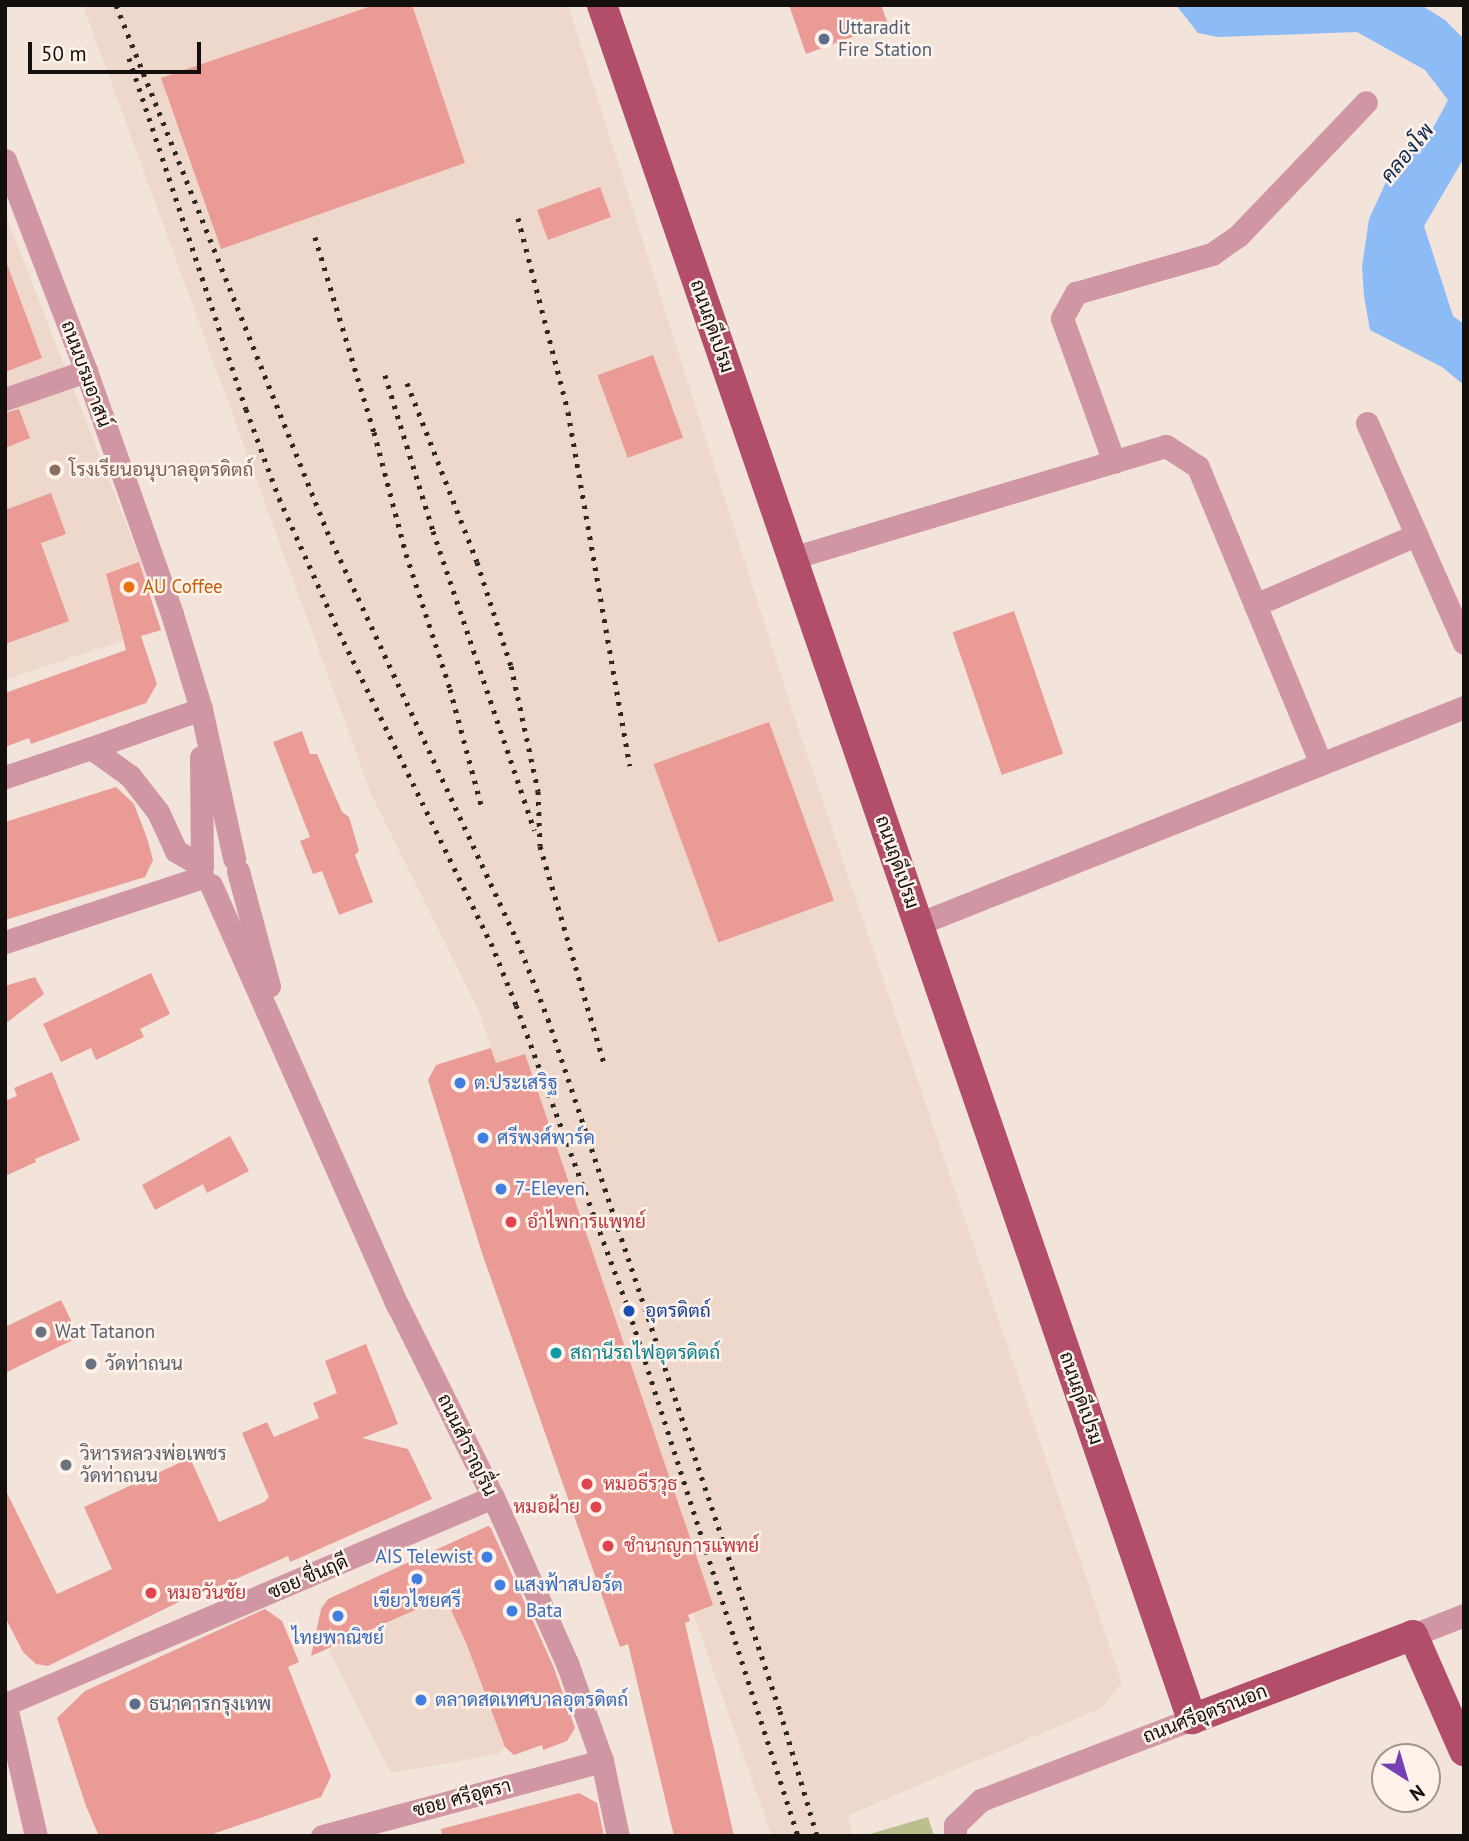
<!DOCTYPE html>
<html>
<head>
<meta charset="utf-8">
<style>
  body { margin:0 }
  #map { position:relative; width:1469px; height:1841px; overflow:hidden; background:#f2e4db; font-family:"PT Sans",Sarabun,sans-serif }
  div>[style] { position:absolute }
  .built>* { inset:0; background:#eed8cb }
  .green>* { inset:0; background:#babf8d }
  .water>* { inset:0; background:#8dbbf6 }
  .building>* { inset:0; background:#eb9b96; transform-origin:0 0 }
  .minor>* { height:23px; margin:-11.5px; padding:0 11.5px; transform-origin:11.5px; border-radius:11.5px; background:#d096a3 }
  .major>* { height:30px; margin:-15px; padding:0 15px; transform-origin:15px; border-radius:15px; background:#b24d6a }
  .rail>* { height:5px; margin-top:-2.5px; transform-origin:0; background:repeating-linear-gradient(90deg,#2d2824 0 3.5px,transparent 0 10.5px) }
  .dots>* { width:19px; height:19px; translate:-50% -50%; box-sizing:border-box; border:4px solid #fef2ea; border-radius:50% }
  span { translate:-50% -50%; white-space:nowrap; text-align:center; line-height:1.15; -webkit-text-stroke:5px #fef2ea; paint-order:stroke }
  .service-label { font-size:19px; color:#4e5e75 }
  .left { translate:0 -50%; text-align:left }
  .street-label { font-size:19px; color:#130f0c }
  .education-label { font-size:19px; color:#785e54 }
  .food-label { font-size:19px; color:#c56008 }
  .shop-label { font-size:19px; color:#366cbe }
  .right { translate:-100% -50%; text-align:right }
  .health-label { font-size:19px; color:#be3a42 }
  .transit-label { font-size:19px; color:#164399 }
  .worship-label { font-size:19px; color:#5b616d }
  .culture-label { font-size:19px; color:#0d838f }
  .water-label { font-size:21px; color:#0b2a4f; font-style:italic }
  .frame { position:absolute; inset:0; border:7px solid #130f0c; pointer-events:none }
  .north { position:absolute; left:1371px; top:1743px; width:70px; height:70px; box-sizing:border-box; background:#fef2ea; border:2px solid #a09791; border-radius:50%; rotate:143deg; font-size:19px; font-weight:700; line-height:28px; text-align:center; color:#130f0c }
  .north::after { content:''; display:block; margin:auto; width:24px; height:32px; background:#753fb6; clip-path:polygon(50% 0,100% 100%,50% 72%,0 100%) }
  .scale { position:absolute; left:28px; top:42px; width:173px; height:32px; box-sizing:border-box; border:4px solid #130f0c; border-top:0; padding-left:9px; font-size:21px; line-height:24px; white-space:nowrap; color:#130f0c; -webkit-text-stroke:5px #fef2ea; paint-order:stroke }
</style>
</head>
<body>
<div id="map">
  <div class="built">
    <i style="clip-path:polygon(83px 5px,568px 5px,793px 713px,1122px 1683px,1102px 1708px,848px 1815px,853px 1836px,772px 1836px,477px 1007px,372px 796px)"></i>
    <i style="clip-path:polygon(5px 214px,141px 562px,152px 601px,115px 612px,123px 641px,5px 680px)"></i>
    <i style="clip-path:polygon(445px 1597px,471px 1654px,505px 1747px,498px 1754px,391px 1773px,329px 1650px)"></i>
  </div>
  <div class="green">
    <i style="clip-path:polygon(928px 1817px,934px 1836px,863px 1836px)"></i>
  </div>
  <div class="water">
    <i style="clip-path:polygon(1176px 5px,1421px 5px,1445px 20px,1464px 39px,1464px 158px,1424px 226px,1453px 316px,1464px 324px,1464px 385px,1442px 367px,1370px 330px,1364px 296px,1362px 267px,1369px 219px,1391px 171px,1431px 132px,1448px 100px,1425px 70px,1357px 32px,1218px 37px,1198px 33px)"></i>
  </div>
  <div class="building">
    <i style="clip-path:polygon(374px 5px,412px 5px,465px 163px,221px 249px,161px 78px)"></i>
    <i style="clip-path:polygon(789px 5px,881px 5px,888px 24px,806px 54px)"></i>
    <i style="left:600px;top:187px;width:32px;height:67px;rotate:70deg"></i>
    <i style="clip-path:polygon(7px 264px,42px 358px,5px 372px,5px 265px)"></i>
    <i style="left:653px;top:355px;width:88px;height:59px;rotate:70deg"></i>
    <i style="clip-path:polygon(19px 409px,30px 438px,5px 448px,5px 413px)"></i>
    <i style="clip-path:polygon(51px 493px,66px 534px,41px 543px,69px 621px,5px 644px,5px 510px)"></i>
    <i style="clip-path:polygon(139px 562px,161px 630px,141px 636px,157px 684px,146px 703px,31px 744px,29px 738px,5px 747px,5px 693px,126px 650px,106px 574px)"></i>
    <i style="left:1014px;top:611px;width:151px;height:65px;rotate:71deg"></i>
    <i style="left:769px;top:722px;width:190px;height:123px;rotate:70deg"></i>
    <i style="clip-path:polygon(302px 731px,310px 754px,317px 754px,342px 812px,349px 817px,359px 851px,355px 855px,373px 902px,339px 915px,322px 871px,313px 874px,300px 841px,310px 837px,273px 742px)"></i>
    <i style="clip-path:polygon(116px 787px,134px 804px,147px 838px,153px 860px,145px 877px,5px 920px,5px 822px)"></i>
    <i style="clip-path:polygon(151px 973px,170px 1014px,140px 1029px,144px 1037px,96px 1060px,91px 1048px,61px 1062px,43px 1024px)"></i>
    <i style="clip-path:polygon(35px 977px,44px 994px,5px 1024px,5px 986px)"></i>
    <i style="clip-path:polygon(491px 1048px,496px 1063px,525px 1054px,713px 1605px,688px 1615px,690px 1621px,685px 1623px,734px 1836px,674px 1836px,628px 1644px,620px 1647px,482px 1253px,428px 1080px,436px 1065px)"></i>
    <i style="clip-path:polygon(52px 1072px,80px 1140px,35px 1159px,36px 1162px,5px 1176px,5px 1101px,17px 1096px,14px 1088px)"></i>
    <i style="clip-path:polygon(230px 1136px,249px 1171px,207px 1193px,203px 1184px,155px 1210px,142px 1185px)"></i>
    <i style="clip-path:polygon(61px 1300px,79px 1337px,5px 1373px,5px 1327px)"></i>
    <i style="clip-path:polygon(366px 1344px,398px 1424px,362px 1438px,408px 1449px,432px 1499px,290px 1562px,288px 1556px,186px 1601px,185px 1599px,48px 1666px,36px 1664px,23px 1652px,5px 1617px,5px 1489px,57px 1594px,112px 1569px,84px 1507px,190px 1458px,219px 1522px,264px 1502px,269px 1497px,242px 1433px,267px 1422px,274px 1437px,319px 1418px,313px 1403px,337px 1393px,325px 1361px)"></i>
    <i style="clip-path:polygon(488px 1526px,491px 1528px,554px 1668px,575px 1728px,567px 1741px,543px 1750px,542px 1745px,514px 1755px,505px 1747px,467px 1645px,445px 1597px,311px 1656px,321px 1609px,328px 1599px)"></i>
    <i style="clip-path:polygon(265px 1609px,282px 1621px,299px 1662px,288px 1667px,331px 1776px,321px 1797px,207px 1836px,99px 1836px,86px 1806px,57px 1718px,85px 1691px)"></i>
    <i style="clip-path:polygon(579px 1793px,597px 1803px,604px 1836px,442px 1836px,441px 1829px)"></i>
  </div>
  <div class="minor">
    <i style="left:5px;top:160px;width:226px;rotate:69deg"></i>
    <i style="left:86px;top:371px;width:258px;rotate:70.5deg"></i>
    <i style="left:172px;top:614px;width:99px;rotate:73deg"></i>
    <i style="left:201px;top:709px;width:153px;rotate:77.5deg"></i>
    <i style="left:5px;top:399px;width:86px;rotate:-19.1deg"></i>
    <i style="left:1367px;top:423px;width:240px;rotate:66.2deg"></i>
    <i style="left:1114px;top:462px;width:153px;rotate:-109.9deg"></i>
    <i style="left:1062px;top:318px;width:29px;rotate:-61deg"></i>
    <i style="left:1076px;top:293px;width:141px;rotate:-16deg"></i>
    <i style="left:1212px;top:254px;width:32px;rotate:-35deg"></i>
    <i style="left:1238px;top:236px;width:185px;rotate:-46.3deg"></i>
    <i style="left:792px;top:558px;width:390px;rotate:-16.7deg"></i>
    <i style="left:1166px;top:446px;width:38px;rotate:33deg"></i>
    <i style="left:1198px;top:467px;width:321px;rotate:67.5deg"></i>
    <i style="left:1255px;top:605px;width:176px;rotate:-23.5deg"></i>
    <i style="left:91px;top:748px;width:117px;rotate:-19.5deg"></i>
    <i style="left:201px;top:757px;width:109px;rotate:89.5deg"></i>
    <i style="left:5px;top:777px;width:91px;rotate:-18.6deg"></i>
    <i style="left:91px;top:748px;width:48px;rotate:35.7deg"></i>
    <i style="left:130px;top:776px;width:46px;rotate:52.1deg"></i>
    <i style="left:158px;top:812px;width:43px;rotate:65.2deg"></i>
    <i style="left:176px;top:851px;width:30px;rotate:30deg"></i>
    <i style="left:238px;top:871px;width:119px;rotate:74.9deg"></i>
    <i style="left:211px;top:885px;width:461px;rotate:66.1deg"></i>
    <i style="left:398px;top:1306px;width:213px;rotate:63.6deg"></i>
    <i style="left:493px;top:1497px;width:182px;rotate:66deg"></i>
    <i style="left:567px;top:1663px;width:104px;rotate:70.3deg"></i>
    <i style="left:602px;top:1761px;width:77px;rotate:78deg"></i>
    <i style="left:918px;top:924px;width:588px;rotate:-21.67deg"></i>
    <i style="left:5px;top:942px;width:208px;rotate:-18.2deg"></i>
    <i style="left:1413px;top:1635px;width:55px;rotate:-21.4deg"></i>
    <i style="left:5px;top:1702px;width:138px;rotate:77deg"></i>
    <i style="left:6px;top:1704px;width:529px;rotate:-23.03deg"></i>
    <i style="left:322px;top:1836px;width:290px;rotate:-15deg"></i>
    <i style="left:955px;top:1836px;width:11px;rotate:-90deg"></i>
    <i style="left:955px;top:1825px;width:36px;rotate:-44deg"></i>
    <i style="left:981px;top:1800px;width:226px;rotate:-21deg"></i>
  </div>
  <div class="major">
    <i style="left:602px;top:5px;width:1813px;rotate:71.01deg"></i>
    <i style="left:1192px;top:1719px;width:236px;rotate:-20.8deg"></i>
    <i style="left:1413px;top:1635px;width:127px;rotate:66.3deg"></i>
  </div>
  <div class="rail">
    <i style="left:116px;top:5px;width:567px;rotate:68.14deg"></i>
    <i style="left:327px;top:531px;width:451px;rotate:65.1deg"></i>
    <i style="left:517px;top:940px;width:85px;rotate:68.6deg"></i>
    <i style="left:548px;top:1019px;width:730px;rotate:71.47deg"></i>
    <i style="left:780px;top:1711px;width:130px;rotate:73.5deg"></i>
    <i style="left:129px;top:58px;width:370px;rotate:71.6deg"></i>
    <i style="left:246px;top:409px;width:95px;rotate:69.7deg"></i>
    <i style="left:279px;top:498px;width:147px;rotate:65.9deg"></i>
    <i style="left:339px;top:632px;width:346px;rotate:64deg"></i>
    <i style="left:491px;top:943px;width:67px;rotate:68deg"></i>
    <i style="left:516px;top:1005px;width:326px;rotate:69.7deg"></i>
    <i style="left:629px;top:1311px;width:552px;rotate:72.16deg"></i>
    <i style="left:518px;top:218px;width:200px;rotate:75.5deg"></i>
    <i style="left:568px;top:412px;width:359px;rotate:80.1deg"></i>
    <i style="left:315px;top:237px;width:204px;rotate:73.2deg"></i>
    <i style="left:374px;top:432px;width:126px;rotate:75.3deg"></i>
    <i style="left:406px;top:554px;width:142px;rotate:71.9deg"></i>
    <i style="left:450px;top:689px;width:120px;rotate:75deg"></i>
    <i style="left:385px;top:375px;width:163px;rotate:72.9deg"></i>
    <i style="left:433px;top:531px;width:316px;rotate:71.3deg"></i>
    <i style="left:407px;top:383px;width:192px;rotate:68.6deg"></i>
    <i style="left:477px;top:562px;width:109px;rotate:71.9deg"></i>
    <i style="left:511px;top:666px;width:128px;rotate:77.8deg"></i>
    <i style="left:538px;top:791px;width:55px;rotate:87.9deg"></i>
    <i style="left:540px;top:846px;width:230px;rotate:73.6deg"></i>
  </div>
  <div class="dots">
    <i style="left:824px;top:39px;background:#5c6f8a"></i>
    <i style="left:55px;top:470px;background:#8d6e63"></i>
    <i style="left:129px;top:587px;background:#e8710a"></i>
    <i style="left:460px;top:1083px;background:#3f7fe0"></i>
    <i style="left:483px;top:1138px;background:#3f7fe0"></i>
    <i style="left:501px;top:1189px;background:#3f7fe0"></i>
    <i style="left:511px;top:1222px;background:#e0444e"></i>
    <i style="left:629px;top:1311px;background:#1a4fb4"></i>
    <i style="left:41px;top:1332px;background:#6b7280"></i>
    <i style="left:556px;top:1353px;background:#0f9aa8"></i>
    <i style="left:91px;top:1364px;background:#6b7280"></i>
    <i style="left:66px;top:1465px;background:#6b7280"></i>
    <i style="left:587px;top:1484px;background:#e0444e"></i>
    <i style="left:596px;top:1507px;background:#e0444e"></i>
    <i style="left:608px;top:1546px;background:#e0444e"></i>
    <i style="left:487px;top:1557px;background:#3f7fe0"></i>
    <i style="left:417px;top:1579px;background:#3f7fe0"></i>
    <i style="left:500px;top:1585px;background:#3f7fe0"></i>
    <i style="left:151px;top:1593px;background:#e0444e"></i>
    <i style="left:512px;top:1611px;background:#3f7fe0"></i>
    <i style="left:338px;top:1616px;background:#3f7fe0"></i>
    <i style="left:421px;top:1700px;background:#3f7fe0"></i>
    <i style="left:135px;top:1704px;background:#5c6f8a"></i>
  </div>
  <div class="service-label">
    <span class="left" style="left:838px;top:39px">Uttaradit<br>Fire Station</span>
    <span class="left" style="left:149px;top:1704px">ธนาคารกรุงเทพ</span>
  </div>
  <div class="street-label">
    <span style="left:712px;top:326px;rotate:71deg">ถนนฤดีเปรม</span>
    <span style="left:86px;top:374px;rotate:70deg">ถนนบรมอาสน์</span>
    <span style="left:897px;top:862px;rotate:71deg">ถนนฤดีเปรม</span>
    <span style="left:1081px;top:1398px;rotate:71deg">ถนนฤดีเปรม</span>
    <span style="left:467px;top:1445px;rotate:64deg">ถนนสำราญรื่น</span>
    <span style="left:308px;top:1577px;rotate:-23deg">ซอย ชื่นฤดี</span>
    <span style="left:1205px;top:1714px;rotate:-21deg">ถนนศรีอุตรานอก</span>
    <span style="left:462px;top:1798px;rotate:-15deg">ซอย ศรีอุตรา</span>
  </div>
  <div class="education-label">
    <span class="left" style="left:69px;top:470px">โรงเรียนอนุบาลอุตรดิตถ์</span>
  </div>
  <div class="food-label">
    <span class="left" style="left:143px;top:587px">AU Coffee</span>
  </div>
  <div class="shop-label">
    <span class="left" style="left:474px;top:1083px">ต.ประเสริฐ</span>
    <span class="left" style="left:497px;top:1138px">ศรีพงศ์พาร์ค</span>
    <span class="left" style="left:515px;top:1189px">7-Eleven</span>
    <span class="right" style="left:473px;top:1557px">AIS Telewist</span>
    <span class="left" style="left:514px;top:1585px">แสงฟ้าสปอร์ต</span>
    <span style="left:417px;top:1601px">เขียวไชยศรี</span>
    <span class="left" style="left:526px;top:1611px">Bata</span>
    <span style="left:338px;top:1638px">ไทยพาณิชย์</span>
    <span class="left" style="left:435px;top:1700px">ตลาดสดเทศบาลอุตรดิตถ์</span>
  </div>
  <div class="health-label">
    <span class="left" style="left:527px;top:1222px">อำไพการแพทย์</span>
    <span class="left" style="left:603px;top:1484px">หมอธีรวุธ</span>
    <span class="right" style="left:580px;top:1507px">หมอฝ้าย</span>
    <span class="left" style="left:624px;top:1546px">ชำนาญการแพทย์</span>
    <span class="left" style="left:167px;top:1593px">หมอวันชัย</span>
  </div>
  <div class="transit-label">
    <span class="left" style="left:645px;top:1311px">อุตรดิตถ์</span>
  </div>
  <div class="worship-label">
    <span class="left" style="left:55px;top:1332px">Wat Tatanon</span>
    <span class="left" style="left:105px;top:1364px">วัดท่าถนน</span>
    <span class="left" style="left:80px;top:1465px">วิหารหลวงพ่อเพชร<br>วัดท่าถนน</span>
  </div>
  <div class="culture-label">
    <span class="left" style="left:570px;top:1353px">สถานีรถไฟอุตรดิตถ์</span>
  </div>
  <div class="water-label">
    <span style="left:1407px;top:153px;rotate:-50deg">คลองโพ</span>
  </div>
  <div class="frame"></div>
  <div class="north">N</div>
  <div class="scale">50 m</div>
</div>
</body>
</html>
